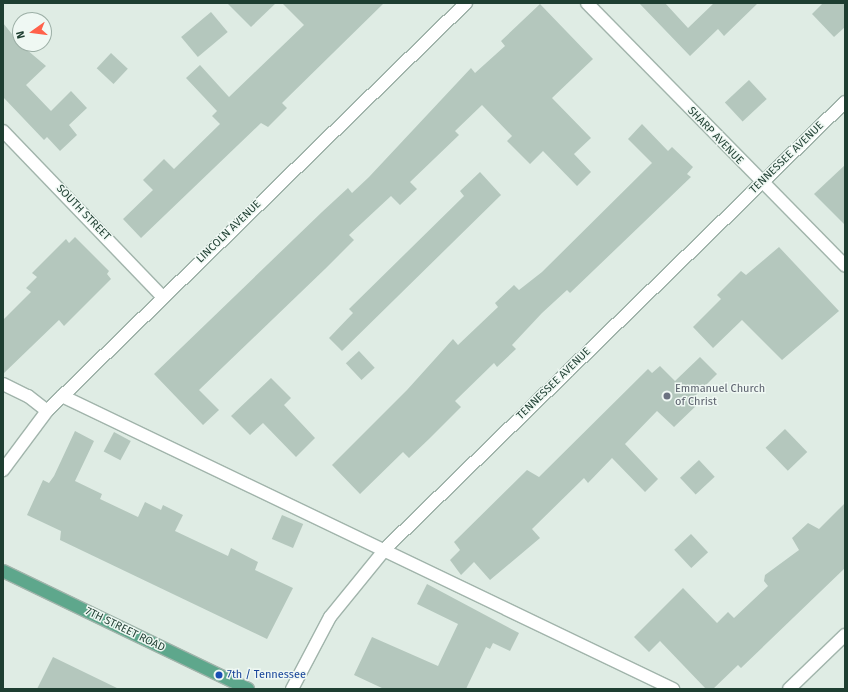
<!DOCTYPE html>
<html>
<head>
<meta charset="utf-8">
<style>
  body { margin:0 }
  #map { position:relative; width:848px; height:692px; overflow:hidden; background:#dfece4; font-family:"Fira Sans",sans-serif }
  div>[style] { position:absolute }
  .building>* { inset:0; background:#b4c7bd; transform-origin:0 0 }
  .roads { filter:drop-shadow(1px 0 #a1b4ab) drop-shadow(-1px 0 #a1b4ab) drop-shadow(0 1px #a1b4ab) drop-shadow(0 -1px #a1b4ab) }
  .minor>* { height:12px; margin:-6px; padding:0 6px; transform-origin:6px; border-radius:6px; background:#fff }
  .major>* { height:12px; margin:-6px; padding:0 6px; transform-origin:6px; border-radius:6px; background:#5ea78c }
  .dots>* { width:11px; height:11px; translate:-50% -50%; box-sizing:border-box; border:2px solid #eff8f3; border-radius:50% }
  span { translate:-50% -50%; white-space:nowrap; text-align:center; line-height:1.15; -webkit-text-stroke:3px #eff8f3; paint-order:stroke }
  .street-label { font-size:11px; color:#1e3e31 }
  .worship-label { font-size:11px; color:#5b616d }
  .left { translate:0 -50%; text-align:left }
  .transit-label { font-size:11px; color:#164399 }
  .frame { position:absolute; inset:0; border:4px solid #1e3e31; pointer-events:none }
  .north { position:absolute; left:12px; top:12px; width:40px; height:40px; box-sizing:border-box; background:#eff8f3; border:1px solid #9baea5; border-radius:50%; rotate:256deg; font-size:11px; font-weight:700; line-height:16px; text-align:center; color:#1e3e31 }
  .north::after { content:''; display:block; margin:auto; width:14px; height:18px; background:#ff614a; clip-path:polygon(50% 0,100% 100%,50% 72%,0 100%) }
</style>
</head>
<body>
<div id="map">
  <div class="building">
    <i style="clip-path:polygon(227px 3px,276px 3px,251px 27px)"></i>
    <i style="clip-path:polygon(282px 3px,384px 3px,282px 103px,287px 108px,268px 127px,261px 123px,141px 238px,123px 219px,153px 190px,143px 180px,164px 159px,174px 169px,220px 124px,212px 116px,217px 111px,186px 78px,200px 65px,229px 97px,304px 25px)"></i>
    <i style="clip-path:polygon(639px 3px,665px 3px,688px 28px,714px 3px,758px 3px,724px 36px,718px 29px,690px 56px)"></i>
    <i style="clip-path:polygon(823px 3px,845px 3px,845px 27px,834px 37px,812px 14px)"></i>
    <i style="clip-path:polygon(540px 4px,593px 59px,552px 98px,591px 138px,574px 154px,591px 172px,577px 186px,543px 151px,530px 164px,507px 141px,512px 136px,482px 105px,455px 131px,459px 135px,410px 182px,417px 189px,400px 205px,391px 196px,349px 235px,354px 240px,325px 269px,199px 390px,219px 410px,203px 425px,154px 374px,322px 212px,348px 188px,352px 193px,369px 177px,471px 68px,475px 73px,505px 46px,501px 41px)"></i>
    <i style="left:211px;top:12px;width:26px;height:39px;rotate:50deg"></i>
    <i style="clip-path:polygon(3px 23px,20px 44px,46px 66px,26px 85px,51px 111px,71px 91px,87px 108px,69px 125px,77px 135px,60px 151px,47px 137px,44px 140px,3px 97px)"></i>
    <i style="left:111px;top:53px;width:23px;height:21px;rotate:43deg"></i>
    <i style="left:749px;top:80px;width:26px;height:33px;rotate:47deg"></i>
    <i style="clip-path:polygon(642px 124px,668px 151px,672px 147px,693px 167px,687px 174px,691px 177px,570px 293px,567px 290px,542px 313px,512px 345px,516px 349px,497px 367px,494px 363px,455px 401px,461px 407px,429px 439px,409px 458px,403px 452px,360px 494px,332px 465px,407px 390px,453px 339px,458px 345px,498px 307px,495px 303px,514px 285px,519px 290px,542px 272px,652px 163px,628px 139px)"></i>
    <i style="clip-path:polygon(845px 165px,845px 225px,814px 194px)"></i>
    <i style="clip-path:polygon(480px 172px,501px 195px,342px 351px,329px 338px,353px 313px,349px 309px,464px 196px,460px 191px)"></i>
    <i style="clip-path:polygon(75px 237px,109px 271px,107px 274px,111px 279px,64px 326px,59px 320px,3px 374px,3px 320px,31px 292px,26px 288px,37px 277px,32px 273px,66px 239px,69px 243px)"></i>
    <i style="clip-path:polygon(779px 247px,839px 311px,782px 360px,742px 320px,713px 348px,693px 327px,721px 299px,717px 295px,741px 271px,746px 275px)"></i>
    <i style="left:359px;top:351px;width:23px;height:18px;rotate:47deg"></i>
    <i style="clip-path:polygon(700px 357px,717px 374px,692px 399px,698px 404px,674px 427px,657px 411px,625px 444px,658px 479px,645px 492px,612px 458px,588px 483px,584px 478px,532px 529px,540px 538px,490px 580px,474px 562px,461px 575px,450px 560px,460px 550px,454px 542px,527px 470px,539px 477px,648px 369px,652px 373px,660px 366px,675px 381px)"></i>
    <i style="clip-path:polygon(271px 378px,291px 398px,284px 405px,315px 438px,296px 457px,263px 423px,250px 435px,231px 416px)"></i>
    <i style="left:785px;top:429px;width:32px;height:27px;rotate:46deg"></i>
    <i style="clip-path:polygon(75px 431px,94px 441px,75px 481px,102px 494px,100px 499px,138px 517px,145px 502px,161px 510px,163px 505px,183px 515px,175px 531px,228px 556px,231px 548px,258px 562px,255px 570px,293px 588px,267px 639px,60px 540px,61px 531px,27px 515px,43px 480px,49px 483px,54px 476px)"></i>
    <i style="left:114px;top:432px;width:19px;height:22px;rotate:28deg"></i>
    <i style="left:699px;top:460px;width:23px;height:26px;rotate:47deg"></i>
    <i style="clip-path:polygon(845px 503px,845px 568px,741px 668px,738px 665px,713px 689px,706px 689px,660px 641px,649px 652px,634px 637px,683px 588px,717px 623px,728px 612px,734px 618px,768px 586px,764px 581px,765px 575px,799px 550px,792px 538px,808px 523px,819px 529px)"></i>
    <i style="left:282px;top:515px;width:23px;height:26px;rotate:23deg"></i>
    <i style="left:691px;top:534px;width:25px;height:23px;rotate:47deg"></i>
    <i style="clip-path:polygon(427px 584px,519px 633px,510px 651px,493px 643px,490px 649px,486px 647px,466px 689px,384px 689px,354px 675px,372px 637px,438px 666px,458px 624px,417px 604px)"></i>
    <i style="clip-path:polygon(53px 657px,119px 689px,37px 689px)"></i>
  </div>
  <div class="roads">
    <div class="minor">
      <i style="left:587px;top:3px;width:368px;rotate:45.5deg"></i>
      <i style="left:3px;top:131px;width:229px;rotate:46.1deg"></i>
      <i style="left:3px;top:384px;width:28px;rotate:26deg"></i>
      <i style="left:28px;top:396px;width:24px;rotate:38deg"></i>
      <i style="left:62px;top:396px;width:678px;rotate:25.62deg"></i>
      <i style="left:3px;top:470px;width:74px;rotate:-53.3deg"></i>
      <i style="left:47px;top:411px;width:585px;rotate:-44.24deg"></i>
      <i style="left:292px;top:689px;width:81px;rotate:-62.2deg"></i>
      <i style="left:330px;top:617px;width:89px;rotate:-50.9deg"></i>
      <i style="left:386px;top:548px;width:640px;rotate:-44.18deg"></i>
      <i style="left:789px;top:689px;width:78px;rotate:-44deg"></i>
    </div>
    <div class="major">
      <i style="left:3px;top:571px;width:272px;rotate:25.7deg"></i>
    </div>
  </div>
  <div class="dots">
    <i style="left:667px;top:396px;background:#6b7280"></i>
    <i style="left:219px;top:675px;background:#1a4fb4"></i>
  </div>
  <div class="street-label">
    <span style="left:715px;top:136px;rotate:46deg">SHARP AVENUE</span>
    <span style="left:787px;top:158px;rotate:-44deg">TENNESSEE AVENUE</span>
    <span style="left:83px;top:213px;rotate:46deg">SOUTH STREET</span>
    <span style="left:229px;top:232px;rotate:-44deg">LINCOLN AVENUE</span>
    <span style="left:554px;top:384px;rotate:-44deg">TENNESSEE AVENUE</span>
    <span style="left:125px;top:630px;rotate:26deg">7TH STREET ROAD</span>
  </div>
  <div class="worship-label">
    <span class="left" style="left:675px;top:396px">Emmanuel Church<br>of Christ</span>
  </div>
  <div class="transit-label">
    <span class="left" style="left:227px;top:675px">7th / Tennessee</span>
  </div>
  <div class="frame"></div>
  <div class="north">N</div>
</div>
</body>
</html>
